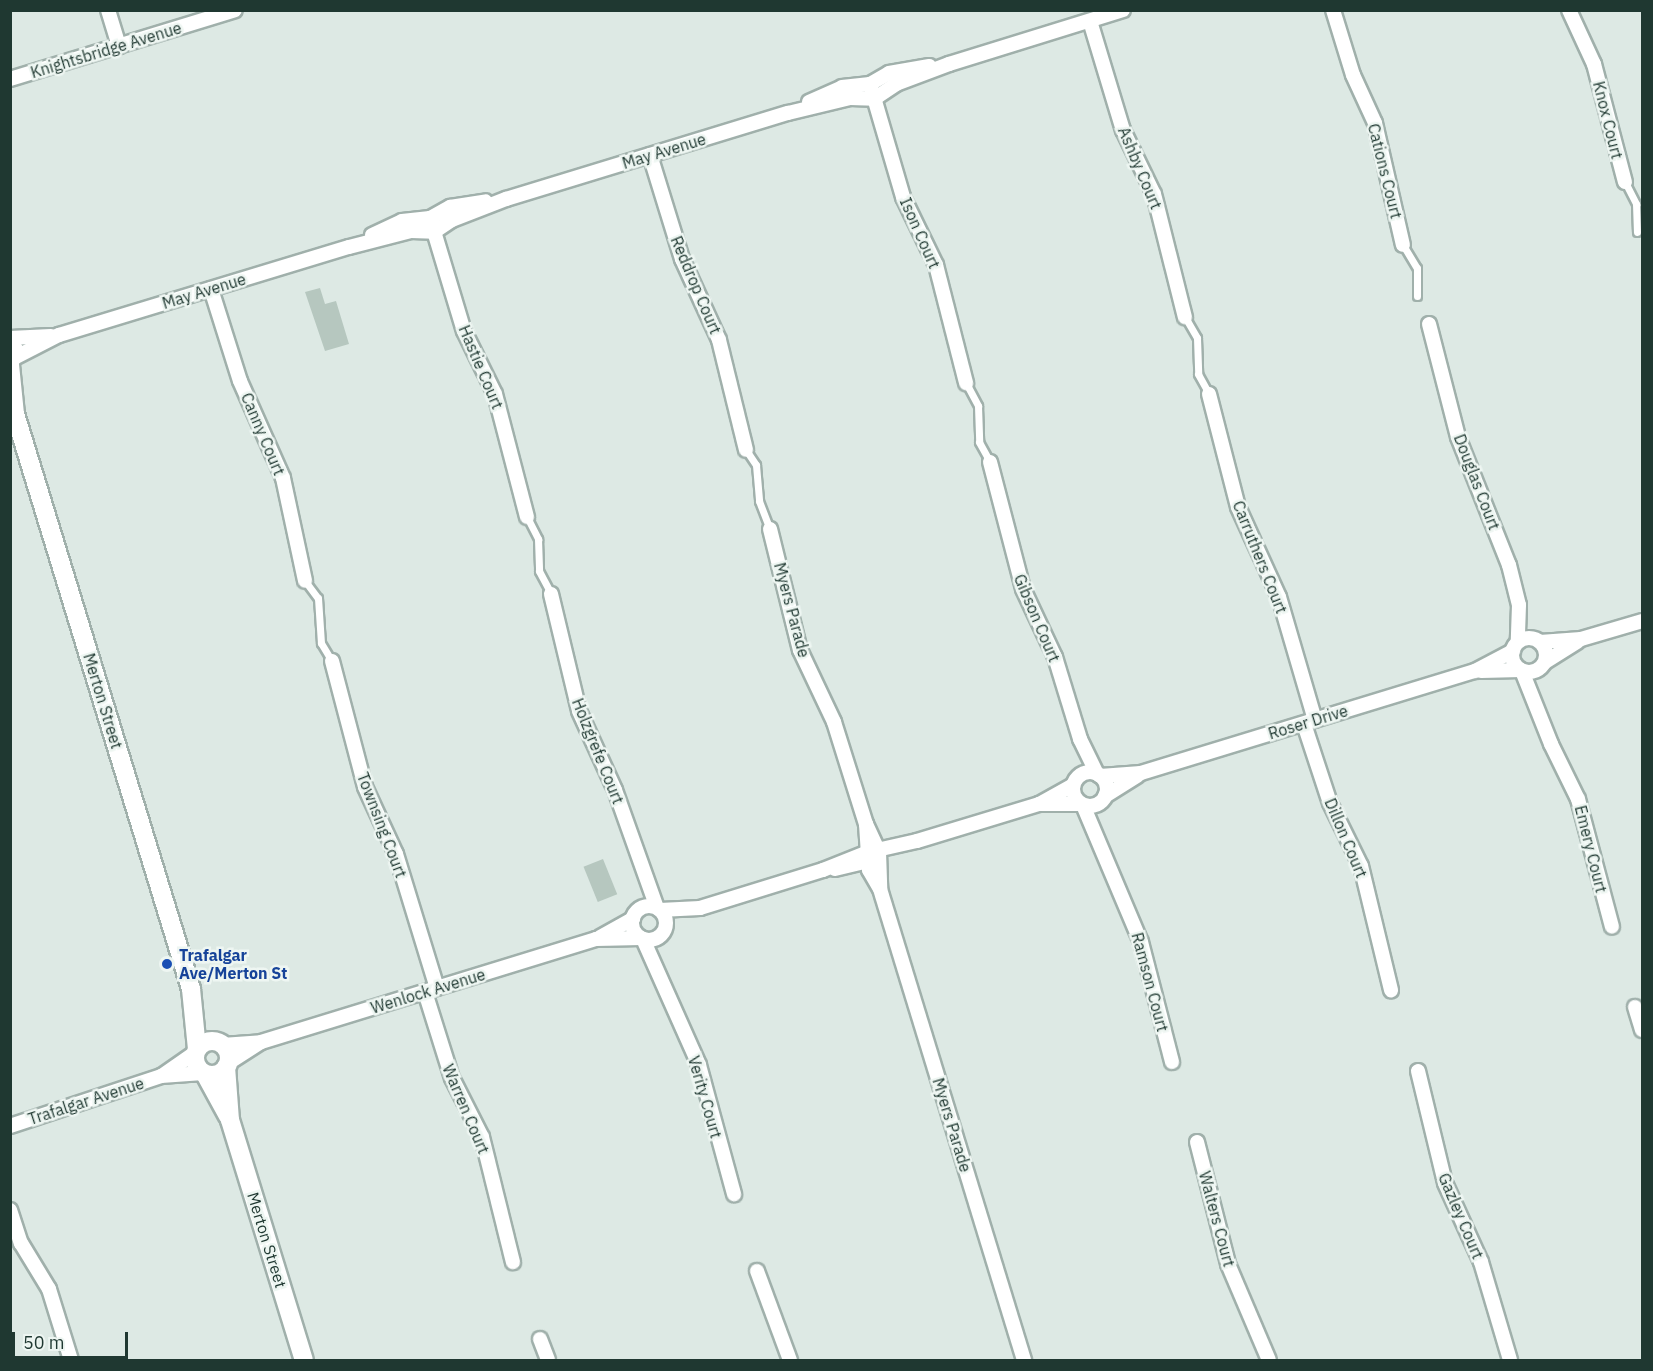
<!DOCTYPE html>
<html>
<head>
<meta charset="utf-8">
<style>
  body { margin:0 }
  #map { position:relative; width:1653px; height:1371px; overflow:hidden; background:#dde9e4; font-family:"IBM Plex Sans",sans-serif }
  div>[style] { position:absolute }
  .building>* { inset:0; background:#b6c7bf; transform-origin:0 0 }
  .roads { filter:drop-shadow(2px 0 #a0b0ab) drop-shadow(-2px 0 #a0b0ab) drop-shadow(0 2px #a0b0ab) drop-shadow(0 -2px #a0b0ab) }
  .lane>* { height:7px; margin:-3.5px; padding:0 3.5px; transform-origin:3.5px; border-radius:3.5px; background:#fff }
  .street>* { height:14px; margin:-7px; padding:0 7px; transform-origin:7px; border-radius:7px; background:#fff }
  .street>.ring { margin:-7px; padding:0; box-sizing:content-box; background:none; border:14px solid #fff; border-radius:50% }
  .secondary>* { height:18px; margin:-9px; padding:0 9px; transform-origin:9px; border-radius:9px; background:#fff }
  .secondary>.ring { margin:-9px; padding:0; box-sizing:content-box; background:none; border:18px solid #fff; border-radius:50% }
  .dots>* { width:16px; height:16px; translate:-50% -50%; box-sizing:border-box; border:3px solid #eef6f2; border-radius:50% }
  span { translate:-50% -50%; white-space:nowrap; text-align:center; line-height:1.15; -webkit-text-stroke:5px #eef6f2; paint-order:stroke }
  .street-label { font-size:16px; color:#1f3831 }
  .transit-label { font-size:16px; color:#164399; font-weight:700 }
  .left { translate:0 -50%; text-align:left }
  .frame { position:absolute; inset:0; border:12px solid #1f3831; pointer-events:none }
  .scale { position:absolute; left:12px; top:1332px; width:116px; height:27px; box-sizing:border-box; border:3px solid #1f3831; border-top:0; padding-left:8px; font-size:18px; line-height:21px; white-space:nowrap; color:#1f3831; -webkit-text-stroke:4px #eef6f2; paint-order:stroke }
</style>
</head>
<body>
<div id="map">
  <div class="building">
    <i style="clip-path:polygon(320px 288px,325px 304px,336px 301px,349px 344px,325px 351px,305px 292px)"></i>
    <i style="left:603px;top:859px;width:38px;height:21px;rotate:68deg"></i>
  </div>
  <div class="roads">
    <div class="lane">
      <i style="left:1625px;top:182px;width:25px;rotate:63deg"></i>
      <i style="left:1636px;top:204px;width:28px;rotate:88deg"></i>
      <i style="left:1403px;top:245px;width:27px;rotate:59deg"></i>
      <i style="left:1417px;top:268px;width:28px;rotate:90deg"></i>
      <i style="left:1185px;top:317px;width:24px;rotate:60deg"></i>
      <i style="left:1197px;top:338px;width:36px;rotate:88deg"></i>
      <i style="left:1198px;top:374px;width:23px;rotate:61deg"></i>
      <i style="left:966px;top:383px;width:26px;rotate:62deg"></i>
      <i style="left:978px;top:406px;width:36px;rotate:88deg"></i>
      <i style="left:979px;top:442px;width:23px;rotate:61deg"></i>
      <i style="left:746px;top:450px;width:18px;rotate:56deg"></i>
      <i style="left:756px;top:465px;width:36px;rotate:85deg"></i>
      <i style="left:759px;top:501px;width:30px;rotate:69deg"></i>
      <i style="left:527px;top:517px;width:25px;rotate:63deg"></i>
      <i style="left:538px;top:539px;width:32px;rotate:88deg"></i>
      <i style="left:539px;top:571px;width:26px;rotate:62deg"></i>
      <i style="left:305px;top:581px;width:21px;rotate:53deg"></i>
      <i style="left:318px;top:598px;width:45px;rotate:86.2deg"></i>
      <i style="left:321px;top:643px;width:21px;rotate:59deg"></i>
    </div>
    <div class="street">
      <i style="left:108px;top:10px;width:38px;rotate:73deg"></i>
      <i style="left:1333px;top:10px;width:68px;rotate:72.9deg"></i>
      <i style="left:1353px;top:75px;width:53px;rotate:65.4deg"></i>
      <i style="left:1375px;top:123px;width:125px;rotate:77.1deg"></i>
      <i style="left:1569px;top:10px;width:60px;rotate:65.2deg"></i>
      <i style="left:1594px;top:64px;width:122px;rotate:75.3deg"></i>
      <i style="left:1090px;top:21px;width:114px;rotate:73.2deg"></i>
      <i style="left:1123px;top:130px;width:71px;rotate:64.2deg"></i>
      <i style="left:1154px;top:194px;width:127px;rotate:75.9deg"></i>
      <i style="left:10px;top:79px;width:235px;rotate:-17deg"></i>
      <i style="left:870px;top:84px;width:118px;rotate:73.7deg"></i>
      <i style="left:903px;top:197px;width:76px;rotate:64.1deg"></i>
      <i style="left:936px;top:265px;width:122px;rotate:75.7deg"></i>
      <i style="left:809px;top:102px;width:36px;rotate:-24deg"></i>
      <i style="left:842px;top:87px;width:28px;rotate:-6deg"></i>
      <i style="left:870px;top:84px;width:22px;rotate:-30deg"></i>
      <i style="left:889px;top:73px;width:41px;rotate:-9.9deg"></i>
      <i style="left:650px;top:155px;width:109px;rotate:72.9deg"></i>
      <i style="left:682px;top:259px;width:89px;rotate:65.4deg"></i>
      <i style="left:719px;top:340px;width:113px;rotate:76.2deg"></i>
      <i style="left:430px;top:218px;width:118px;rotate:73.3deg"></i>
      <i style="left:464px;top:331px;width:70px;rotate:63.8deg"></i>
      <i style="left:495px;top:394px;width:127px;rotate:75.4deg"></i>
      <i style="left:372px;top:235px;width:33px;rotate:-25deg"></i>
      <i style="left:402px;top:221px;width:28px;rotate:-6deg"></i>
      <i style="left:430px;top:218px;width:23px;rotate:-29deg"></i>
      <i style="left:450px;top:207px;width:36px;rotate:-9deg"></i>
      <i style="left:211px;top:289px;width:96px;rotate:72.5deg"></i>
      <i style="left:240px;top:381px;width:106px;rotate:66.1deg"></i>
      <i style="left:283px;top:478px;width:105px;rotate:77.9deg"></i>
      <i style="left:1429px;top:324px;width:117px;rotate:75.6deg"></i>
      <i style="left:1458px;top:437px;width:138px;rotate:68.3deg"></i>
      <i style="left:1509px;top:565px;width:41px;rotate:76deg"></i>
      <i style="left:1519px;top:605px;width:37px;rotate:92deg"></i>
      <i style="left:10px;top:338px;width:41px;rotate:-2.8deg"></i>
      <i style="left:12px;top:359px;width:53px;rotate:-27.1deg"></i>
      <i style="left:59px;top:335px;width:303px;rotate:-16.9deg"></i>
      <i style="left:349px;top:247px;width:64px;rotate:-14.5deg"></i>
      <i style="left:411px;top:231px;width:23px;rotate:2deg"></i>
      <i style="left:434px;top:232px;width:22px;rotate:-34deg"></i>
      <i style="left:452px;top:220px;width:58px;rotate:-21.3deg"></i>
      <i style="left:506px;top:199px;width:295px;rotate:-17deg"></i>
      <i style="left:788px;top:113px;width:64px;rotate:-13.6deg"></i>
      <i style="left:850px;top:98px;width:24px;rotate:2deg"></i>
      <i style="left:874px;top:99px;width:27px;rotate:-34deg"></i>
      <i style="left:896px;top:84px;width:57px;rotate:-20.7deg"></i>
      <i style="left:949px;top:64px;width:182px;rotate:-17.2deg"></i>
      <i style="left:1209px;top:394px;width:117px;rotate:75.6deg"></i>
      <i style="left:1238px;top:507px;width:99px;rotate:65.5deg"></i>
      <i style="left:1279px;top:597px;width:128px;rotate:73.7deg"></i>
      <i style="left:990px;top:462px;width:131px;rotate:75.4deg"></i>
      <i style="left:1023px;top:589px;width:75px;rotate:64.8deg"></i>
      <i style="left:1055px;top:657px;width:86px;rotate:73deg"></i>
      <i style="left:1080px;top:739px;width:39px;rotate:64deg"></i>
      <i style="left:770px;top:529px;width:125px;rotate:76.1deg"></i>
      <i style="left:800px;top:650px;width:80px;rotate:64.7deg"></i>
      <i style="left:834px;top:722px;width:107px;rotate:72.6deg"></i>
      <i style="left:866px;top:824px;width:46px;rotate:86.3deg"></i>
      <i style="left:869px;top:870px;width:20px;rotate:60deg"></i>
      <i style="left:551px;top:594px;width:120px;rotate:76.5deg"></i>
      <i style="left:579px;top:711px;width:87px;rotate:65.5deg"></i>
      <i style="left:615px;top:790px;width:125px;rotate:70.4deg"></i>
      <i class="ring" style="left:1512px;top:638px;width:20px;height:20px"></i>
      <i style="left:1540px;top:642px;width:41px;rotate:-4.2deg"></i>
      <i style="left:1581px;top:639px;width:64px;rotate:-16.4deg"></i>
      <i style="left:332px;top:661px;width:130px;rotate:75.3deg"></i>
      <i style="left:365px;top:787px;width:74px;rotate:65.2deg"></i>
      <i style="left:396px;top:854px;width:140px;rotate:73deg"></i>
      <i style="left:1545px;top:662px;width:38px;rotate:-32deg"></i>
      <i style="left:1481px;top:671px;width:40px;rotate:-1.4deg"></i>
      <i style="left:1522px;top:671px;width:79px;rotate:68.3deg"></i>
      <i style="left:1551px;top:744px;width:61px;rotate:63.9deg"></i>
      <i style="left:1578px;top:799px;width:132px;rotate:75.1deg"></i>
      <i style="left:1304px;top:724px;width:83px;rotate:71.8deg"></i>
      <i style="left:1330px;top:803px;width:70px;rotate:63.8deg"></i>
      <i style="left:1361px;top:866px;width:128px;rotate:76.4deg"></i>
      <i class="ring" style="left:1073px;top:772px;width:20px;height:20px"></i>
      <i style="left:1100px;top:776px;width:41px;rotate:-4.2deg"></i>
      <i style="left:1141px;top:773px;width:349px;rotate:-17deg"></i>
      <i style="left:1475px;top:671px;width:43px;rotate:-27.8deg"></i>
      <i style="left:1105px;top:796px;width:38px;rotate:-32deg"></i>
      <i style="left:1039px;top:804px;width:42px"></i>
      <i style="left:1083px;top:805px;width:149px;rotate:67.1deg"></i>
      <i style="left:1141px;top:942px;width:124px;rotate:75.5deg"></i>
      <i style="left:866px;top:824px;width:31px;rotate:65deg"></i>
      <i style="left:879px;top:852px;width:37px;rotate:88deg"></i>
      <i style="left:880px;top:889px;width:493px;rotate:73deg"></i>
      <i style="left:835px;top:869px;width:43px;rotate:-13.4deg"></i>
      <i class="ring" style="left:632px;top:906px;width:20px;height:20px"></i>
      <i style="left:660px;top:910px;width:40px;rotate:-2.9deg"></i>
      <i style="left:700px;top:908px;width:129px;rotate:-17.2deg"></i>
      <i style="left:823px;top:870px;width:48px;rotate:-21.8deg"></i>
      <i style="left:868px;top:852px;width:50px;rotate:-12.7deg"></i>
      <i style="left:917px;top:841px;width:127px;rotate:-16.9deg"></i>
      <i style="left:1039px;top:804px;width:39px;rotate:-29deg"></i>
      <i style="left:600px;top:937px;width:38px;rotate:-29deg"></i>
      <i style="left:643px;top:939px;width:138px;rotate:66deg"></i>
      <i style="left:699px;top:1065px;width:134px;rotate:74.8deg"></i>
      <i style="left:425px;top:992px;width:90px;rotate:72.6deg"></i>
      <i style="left:452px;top:1078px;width:66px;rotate:63deg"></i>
      <i style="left:482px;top:1137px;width:129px;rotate:76.1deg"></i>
      <i style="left:1635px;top:1007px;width:24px;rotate:73deg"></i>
      <i style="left:222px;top:1045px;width:39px;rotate:-4deg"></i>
      <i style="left:261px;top:1042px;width:350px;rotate:-17.1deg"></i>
      <i style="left:596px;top:939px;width:45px;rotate:-1.3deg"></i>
      <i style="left:227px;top:1064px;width:38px;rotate:-33deg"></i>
      <i style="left:1418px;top:1071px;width:115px;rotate:76.4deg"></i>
      <i style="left:1445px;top:1183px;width:87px;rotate:65.5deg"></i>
      <i style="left:1481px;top:1262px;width:102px;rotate:73.5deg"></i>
      <i style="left:163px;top:1075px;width:39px;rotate:-35deg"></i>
      <i style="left:10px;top:1126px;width:159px;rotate:-18.3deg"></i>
      <i style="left:161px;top:1076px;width:42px;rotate:-4.1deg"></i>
      <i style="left:1197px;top:1142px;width:126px;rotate:75.7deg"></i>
      <i style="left:1228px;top:1264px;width:104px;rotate:66.9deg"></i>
      <i style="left:10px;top:1210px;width:35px;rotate:72deg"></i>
      <i style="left:21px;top:1243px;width:54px;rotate:58.7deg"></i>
      <i style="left:49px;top:1289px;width:74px;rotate:72.8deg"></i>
      <i style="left:757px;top:1271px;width:95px;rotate:69.7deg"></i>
      <i style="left:540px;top:1339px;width:22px;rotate:69deg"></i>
    </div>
    <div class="secondary">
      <i style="left:10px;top:341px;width:10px;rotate:66deg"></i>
      <i style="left:14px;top:350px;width:13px;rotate:108deg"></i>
      <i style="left:10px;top:365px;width:49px;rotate:84.2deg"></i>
      <i style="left:15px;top:414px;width:601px;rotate:72.98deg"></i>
      <i style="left:191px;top:989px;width:60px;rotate:84.3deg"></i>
      <i class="ring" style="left:195px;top:1041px;width:16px;height:16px"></i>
      <i style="left:226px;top:1067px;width:53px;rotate:85.7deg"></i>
      <i style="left:230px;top:1120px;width:251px;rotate:72.9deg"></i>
      <i style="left:205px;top:1074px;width:48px;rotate:61.3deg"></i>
    </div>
  </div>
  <div class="dots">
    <i style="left:167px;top:964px;background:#1a4fb4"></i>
  </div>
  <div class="street-label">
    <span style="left:106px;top:50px;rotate:-17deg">Knightsbridge Avenue</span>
    <span style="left:1608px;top:120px;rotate:76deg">Knox Court</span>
    <span style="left:664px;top:151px;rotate:-17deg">May Avenue</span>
    <span style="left:1140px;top:168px;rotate:67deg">Ashby Court</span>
    <span style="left:1385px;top:171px;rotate:76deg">Cations Court</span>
    <span style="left:920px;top:233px;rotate:66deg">Ison Court</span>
    <span style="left:696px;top:285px;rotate:67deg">Reddrop Court</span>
    <span style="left:204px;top:291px;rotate:-17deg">May Avenue</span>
    <span style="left:481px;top:367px;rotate:67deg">Hastie Court</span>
    <span style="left:263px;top:434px;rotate:67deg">Canny Court</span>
    <span style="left:1477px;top:482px;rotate:69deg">Douglas Court</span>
    <span style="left:1260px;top:557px;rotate:68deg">Carruthers Court</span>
    <span style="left:792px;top:610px;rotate:75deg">Myers Parade</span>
    <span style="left:1037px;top:618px;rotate:67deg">Gibson Court</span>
    <span style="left:103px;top:701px;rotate:73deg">Merton Street</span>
    <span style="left:1308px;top:722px;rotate:-17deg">Roser Drive</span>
    <span style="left:598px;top:751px;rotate:68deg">Holzgrefe Court</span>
    <span style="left:382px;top:825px;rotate:69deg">Townsing Court</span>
    <span style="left:1346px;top:838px;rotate:67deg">Dillon Court</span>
    <span style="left:1591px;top:849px;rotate:76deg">Emery Court</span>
    <span style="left:1150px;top:982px;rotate:75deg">Ramson Court</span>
    <span style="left:428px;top:991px;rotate:-17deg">Wenlock Avenue</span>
    <span style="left:705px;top:1097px;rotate:74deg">Verity Court</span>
    <span style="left:86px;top:1101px;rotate:-18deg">Trafalgar Avenue</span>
    <span style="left:466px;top:1109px;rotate:67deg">Warren Court</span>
    <span style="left:952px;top:1125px;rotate:73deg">Myers Parade</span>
    <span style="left:1461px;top:1216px;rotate:67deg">Gazley Court</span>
    <span style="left:1217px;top:1219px;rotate:75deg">Walters Court</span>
    <span style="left:267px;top:1240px;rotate:73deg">Merton Street</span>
  </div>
  <div class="transit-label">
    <span class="left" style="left:179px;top:964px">Trafalgar<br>Ave/Merton St</span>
  </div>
  <div class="frame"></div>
  <div class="scale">50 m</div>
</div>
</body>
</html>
